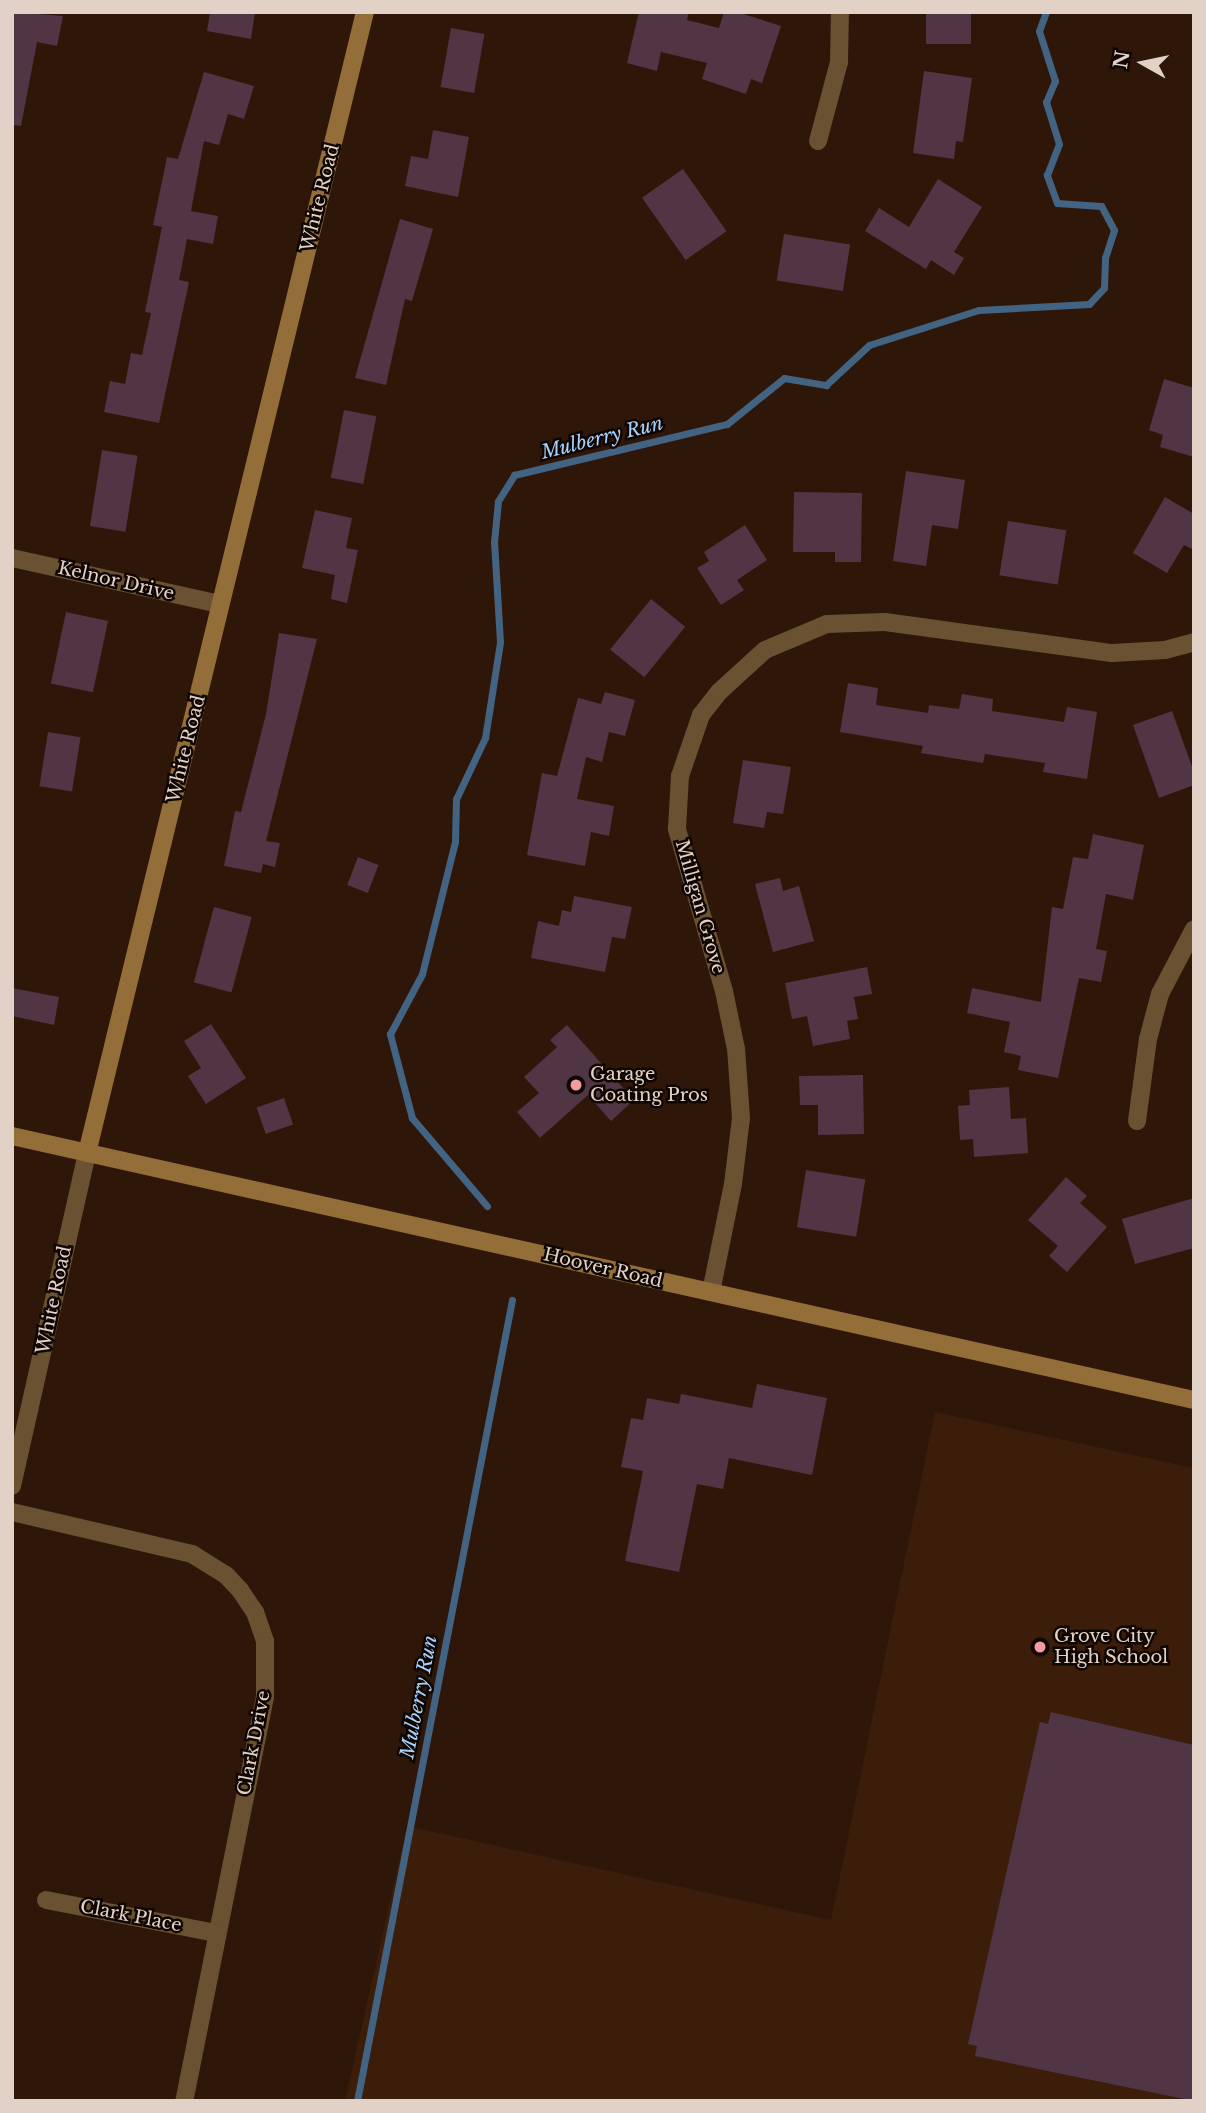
<!DOCTYPE html>
<html>
<head>
<meta charset="utf-8">
<style>
  body { margin:0 }
  #map { position:relative; width:1206px; height:2113px; overflow:hidden; background:#2e1708; font-family:"Libre Baskerville",serif }
  div>[style] { position:absolute }
  .built>* { inset:0; background:#3b1d09 }
  .stream>* { height:7px; margin:-3.5px; padding:0 3.5px; transform-origin:3.5px; border-radius:3.5px; background:#436383 }
  .building>* { inset:0; background:#503545; transform-origin:0 0 }
  .street>* { height:18px; margin:-9px; padding:0 9px; transform-origin:9px; border-radius:9px; background:#695132 }
  .secondary>* { height:18px; margin:-9px; padding:0 9px; transform-origin:9px; border-radius:9px; background:#946e39 }
  .dots>* { width:19px; height:19px; translate:-50% -50%; box-sizing:border-box; border:4px solid #0f0602; border-radius:50% }
  span { translate:-50% -50%; white-space:nowrap; text-align:center; line-height:1.15; -webkit-text-stroke:5px #0f0602; paint-order:stroke }
  .street-label { font-size:18px; color:#e1d1c7 }
  .poi-label { font-size:18px; color:#e1d1c7 }
  .left { translate:0 -50%; text-align:left }
  .water-label { font-size:19px; color:#a8d2fe; font-style:italic }
  .frame { position:absolute; inset:0; border:14px solid #e1d1c7; pointer-events:none }
  .north { position:absolute; left:1108px; top:28px; width:70px; height:70px; -webkit-text-stroke:5px #0f0602; paint-order:stroke; rotate:279deg; font-size:19px; font-weight:700; line-height:28px; text-align:center; color:#e1d1c7 }
  .north::after { content:''; display:block; margin:auto; width:24px; height:32px; background:#e1d1c7; clip-path:polygon(50% 0,100% 100%,50% 72%,0 100%) }
</style>
</head>
<body>
<div id="map">
  <div class="built">
    <i style="clip-path:polygon(935px 1412px,1194px 1468px,1194px 2101px,345px 2101px,407px 1826px,831px 1920px)"></i>
  </div>
  <div class="stream">
    <i style="left:487px;top:1206px;width:116px;rotate:-130.4deg"></i>
    <i style="left:412px;top:1118px;width:87px;rotate:-104.7deg"></i>
    <i style="left:390px;top:1034px;width:68px;rotate:-61.9deg"></i>
    <i style="left:422px;top:974px;width:136px;rotate:-76deg"></i>
    <i style="left:455px;top:842px;width:43px;rotate:-88.7deg"></i>
    <i style="left:456px;top:799px;width:68px;rotate:-64.6deg"></i>
    <i style="left:485px;top:738px;width:97px;rotate:-81.1deg"></i>
    <i style="left:500px;top:642px;width:100px;rotate:-93.4deg"></i>
    <i style="left:494px;top:542px;width:41px;rotate:-84.4deg"></i>
    <i style="left:498px;top:501px;width:31px;rotate:-58deg"></i>
    <i style="left:514px;top:475px;width:219px;rotate:-13.5deg"></i>
    <i style="left:727px;top:424px;width:73px;rotate:-38.9deg"></i>
    <i style="left:784px;top:378px;width:43px;rotate:9.5deg"></i>
    <i style="left:826px;top:385px;width:59px;rotate:-42.9deg"></i>
    <i style="left:869px;top:345px;width:115px;rotate:-17.7deg"></i>
    <i style="left:979px;top:310px;width:110px;rotate:-3.1deg"></i>
    <i style="left:1089px;top:304px;width:22px;rotate:-47deg"></i>
    <i style="left:1104px;top:288px;width:30px;rotate:-88deg"></i>
    <i style="left:1105px;top:258px;width:29px;rotate:-72deg"></i>
    <i style="left:1114px;top:230px;width:27px;rotate:-118deg"></i>
    <i style="left:1101px;top:206px;width:44px;rotate:-176.1deg"></i>
    <i style="left:1057px;top:203px;width:30px;rotate:-110deg"></i>
    <i style="left:1047px;top:175px;width:33px;rotate:-69deg"></i>
    <i style="left:1059px;top:144px;width:44px;rotate:-107.2deg"></i>
    <i style="left:1046px;top:102px;width:23px;rotate:-67deg"></i>
    <i style="left:1055px;top:81px;width:52px;rotate:-107.7deg"></i>
    <i style="left:1039px;top:31px;width:20px;rotate:-70deg"></i>
    <i style="left:357px;top:2101px;width:816px;rotate:-79.05deg"></i>
  </div>
  <div class="building">
    <i style="clip-path:polygon(12px 12px,63px 16px,57px 46px,37px 42px,21px 126px,12px 125px)"></i>
    <i style="clip-path:polygon(210px 12px,255px 12px,251px 39px,207px 31px)"></i>
    <i style="clip-path:polygon(639px 12px,689px 12px,687px 20px,719px 28px,724px 12px,737px 12px,781px 26px,762px 83px,751px 79px,746px 94px,702px 79px,707px 63px,661px 52px,657px 71px,627px 63px)"></i>
    <i style="left:926px;top:12px;width:45px;height:32px"></i>
    <i style="left:451px;top:28px;width:34px;height:60px;rotate:10deg"></i>
    <i style="clip-path:polygon(924px 71px,972px 78px,963px 142px,956px 141px,954px 159px,913px 153px)"></i>
    <i style="clip-path:polygon(204px 72px,254px 86px,244px 119px,228px 114px,219px 145px,204px 141px,191px 211px,218px 216px,213px 244px,187px 239px,179px 280px,189px 282px,159px 423px,104px 412px,110px 381px,125px 384px,131px 353px,142px 355px,151px 313px,145px 312px,162px 227px,153px 225px,167px 157px,178px 159px)"></i>
    <i style="clip-path:polygon(433px 130px,469px 137px,458px 197px,405px 186px,411px 156px,428px 159px)"></i>
    <i style="left:683px;top:169px;width:76px;height:50px;rotate:55deg"></i>
    <i style="clip-path:polygon(938px 179px,982px 207px,954px 252px,964px 258px,954px 275px,931px 260px,926px 269px,865px 231px,879px 208px,909px 227px)"></i>
    <i style="clip-path:polygon(400px 219px,433px 229px,412px 301px,405px 299px,386px 385px,355px 378px)"></i>
    <i style="left:784px;top:234px;width:67px;height:47px;rotate:9deg"></i>
    <i style="clip-path:polygon(1164px 379px,1194px 388px,1194px 457px,1160px 447px,1163px 435px,1149px 430px)"></i>
    <i style="left:344px;top:410px;width:33px;height:69px;rotate:11deg"></i>
    <i style="left:102px;top:450px;width:36px;height:77px;rotate:9deg"></i>
    <i style="clip-path:polygon(906px 471px,965px 480px,958px 529px,932px 525px,926px 566px,893px 561px)"></i>
    <i style="clip-path:polygon(794px 492px,862px 493px,861px 562px,835px 562px,835px 552px,793px 552px)"></i>
    <i style="clip-path:polygon(1165px 497px,1194px 514px,1194px 550px,1184px 545px,1167px 573px,1133px 553px)"></i>
    <i style="clip-path:polygon(315px 510px,352px 518px,346px 548px,358px 550px,347px 603px,331px 599px,335px 575px,302px 568px)"></i>
    <i style="left:1008px;top:521px;width:59px;height:55px;rotate:9deg"></i>
    <i style="clip-path:polygon(745px 525px,767px 560px,737px 580px,744px 590px,721px 605px,697px 568px,709px 561px,704px 552px)"></i>
    <i style="left:651px;top:599px;width:44px;height:65px;rotate:39deg"></i>
    <i style="left:66px;top:612px;width:43px;height:73px;rotate:12deg"></i>
    <i style="clip-path:polygon(279px 633px,317px 639px,266px 841px,280px 843px,275px 867px,263px 864px,261px 873px,224px 866px,235px 811px,241px 812px,266px 714px)"></i>
    <i style="clip-path:polygon(848px 683px,878px 688px,876px 705px,928px 713px,929px 705px,959px 709px,962px 694px,993px 699px,992px 711px,1064px 722px,1067px 707px,1097px 712px,1087px 779px,1043px 772px,1045px 763px,985px 754px,983px 763px,921px 753px,923px 746px,840px 732px)"></i>
    <i style="clip-path:polygon(605px 692px,635px 700px,625px 736px,609px 732px,602px 762px,586px 757px,577px 799px,614px 806px,609px 836px,591px 832px,585px 866px,527px 855px,542px 773px,557px 776px,578px 698px,601px 704px)"></i>
    <i style="clip-path:polygon(1172px 711px,1194px 772px,1194px 785px,1159px 798px,1133px 725px)"></i>
    <i style="left:48px;top:732px;width:33px;height:55px;rotate:9deg"></i>
    <i style="clip-path:polygon(743px 760px,791px 767px,783px 814px,767px 812px,764px 828px,733px 823px)"></i>
    <i style="clip-path:polygon(1093px 834px,1144px 845px,1133px 900px,1106px 894px,1096px 949px,1107px 951px,1101px 982px,1079px 978px,1058px 1078px,1018px 1070px,1021px 1056px,1004px 1052px,1010px 1022px,967px 1013px,972px 988px,1041px 1002px,1052px 907px,1063px 909px,1073px 857px,1088px 859px)"></i>
    <i style="left:358px;top:857px;width:22px;height:30px;rotate:21deg"></i>
    <i style="clip-path:polygon(780px 878px,783px 891px,799px 886px,814px 941px,773px 952px,755px 884px)"></i>
    <i style="clip-path:polygon(574px 896px,632px 907px,625px 939px,612px 937px,605px 972px,531px 958px,538px 921px,559px 926px,562px 910px,571px 912px)"></i>
    <i style="left:214px;top:907px;width:39px;height:78px;rotate:15deg"></i>
    <i style="clip-path:polygon(867px 967px,872px 994px,854px 997px,858px 1019px,847px 1021px,850px 1039px,813px 1046px,807px 1016px,792px 1019px,785px 983px)"></i>
    <i style="clip-path:polygon(12px 988px,59px 997px,54px 1025px,12px 1016px)"></i>
    <i style="clip-path:polygon(211px 1024px,246px 1078px,206px 1104px,188px 1076px,201px 1068px,184px 1041px)"></i>
    <i style="clip-path:polygon(567px 1025px,634px 1100px,611px 1121px,588px 1095px,540px 1138px,517px 1112px,539px 1093px,524px 1077px,557px 1047px,550px 1040px)"></i>
    <i style="clip-path:polygon(863px 1075px,864px 1134px,818px 1135px,818px 1105px,800px 1105px,799px 1076px)"></i>
    <i style="clip-path:polygon(1009px 1087px,1011px 1119px,1026px 1118px,1028px 1153px,974px 1157px,973px 1139px,960px 1140px,958px 1106px,970px 1105px,969px 1090px)"></i>
    <i style="left:284px;top:1098px;width:28px;height:29px;rotate:71deg"></i>
    <i style="left:806px;top:1170px;width:60px;height:58px;rotate:9deg"></i>
    <i style="clip-path:polygon(1066px 1177px,1087px 1196px,1080px 1203px,1107px 1227px,1067px 1272px,1049px 1256px,1058px 1246px,1028px 1220px)"></i>
    <i style="clip-path:polygon(1194px 1198px,1194px 1248px,1135px 1264px,1122px 1219px)"></i>
    <i style="clip-path:polygon(757px 1384px,827px 1398px,812px 1475px,729px 1458px,723px 1489px,697px 1484px,679px 1572px,625px 1561px,643px 1471px,621px 1467px,631px 1418px,643px 1420px,647px 1398px,679px 1404px,681px 1394px,752px 1408px)"></i>
    <i style="clip-path:polygon(1051px 1712px,1194px 1745px,1194px 2101px,975px 2056px,977px 2046px,968px 2044px,1040px 1722px,1048px 1724px)"></i>
  </div>
  <div class="street">
    <i style="left:818px;top:141px;width:82px;rotate:-75.1deg"></i>
    <i style="left:839px;top:62px;width:50px;rotate:-88.9deg"></i>
    <i style="left:12px;top:558px;width:213px;rotate:12.5deg"></i>
    <i style="left:1137px;top:1121px;width:83px;rotate:-82.4deg"></i>
    <i style="left:1148px;top:1039px;width:47px;rotate:-75.1deg"></i>
    <i style="left:1160px;top:994px;width:73px;rotate:-62.4deg"></i>
    <i style="left:711px;top:1292px;width:110px;rotate:-78.5deg"></i>
    <i style="left:733px;top:1184px;width:66px;rotate:-83.1deg"></i>
    <i style="left:741px;top:1118px;width:69px;rotate:-94.1deg"></i>
    <i style="left:736px;top:1049px;width:59px;rotate:-101.7deg"></i>
    <i style="left:724px;top:991px;width:169px;rotate:-106.2deg"></i>
    <i style="left:677px;top:829px;width:53px;rotate:-86.8deg"></i>
    <i style="left:680px;top:776px;width:65px;rotate:-71deg"></i>
    <i style="left:701px;top:715px;width:29px;rotate:-52deg"></i>
    <i style="left:719px;top:692px;width:62px;rotate:-42.4deg"></i>
    <i style="left:765px;top:650px;width:67px;rotate:-22.8deg"></i>
    <i style="left:827px;top:624px;width:58px;rotate:-2deg"></i>
    <i style="left:885px;top:622px;width:229px;rotate:7.8deg"></i>
    <i style="left:1112px;top:653px;width:53px;rotate:-3.2deg"></i>
    <i style="left:1165px;top:650px;width:30px;rotate:-15deg"></i>
    <i style="left:12px;top:1486px;width:341px;rotate:-77.3deg"></i>
    <i style="left:12px;top:1512px;width:185px;rotate:13.1deg"></i>
    <i style="left:192px;top:1554px;width:40px;rotate:32deg"></i>
    <i style="left:226px;top:1575px;width:21px;rotate:47deg"></i>
    <i style="left:240px;top:1590px;width:27px;rotate:56deg"></i>
    <i style="left:255px;top:1612px;width:31px;rotate:71deg"></i>
    <i style="left:265px;top:1641px;width:56px;rotate:90deg"></i>
    <i style="left:265px;top:1697px;width:412px;rotate:101.3deg"></i>
    <i style="left:46px;top:1900px;width:173px;rotate:11deg"></i>
  </div>
  <div class="secondary">
    <i style="left:12px;top:1136px;width:1211px;rotate:12.59deg"></i>
    <i style="left:87px;top:1153px;width:1174px;rotate:-76.31deg"></i>
  </div>
  <div class="dots">
    <i style="left:576px;top:1085px;background:#f49aa1"></i>
    <i style="left:1040px;top:1647px;background:#f49aa1"></i>
  </div>
  <div class="street-label">
    <span style="left:320px;top:198px;rotate:-76deg">White Road</span>
    <span style="left:116px;top:581px;rotate:13deg">Kelnor Drive</span>
    <span style="left:186px;top:749px;rotate:-76deg">White Road</span>
    <span style="left:700px;top:907px;rotate:74deg">Milligan Grove</span>
    <span style="left:603px;top:1268px;rotate:13deg">Hoover Road</span>
    <span style="left:54px;top:1300px;rotate:-78deg">White Road</span>
    <span style="left:254px;top:1743px;rotate:-79deg">Clark Drive</span>
    <span style="left:131px;top:1916px;rotate:11deg">Clark Place</span>
  </div>
  <div class="poi-label">
    <span class="left" style="left:590px;top:1085px">Garage<br>Coating Pros</span>
    <span class="left" style="left:1054px;top:1647px">Grove City<br>High School</span>
  </div>
  <div class="water-label">
    <span style="left:602px;top:438px;rotate:-14deg">Mulberry Run</span>
    <span style="left:419px;top:1697px;rotate:-79deg">Mulberry Run</span>
  </div>
  <div class="frame"></div>
  <div class="north">N</div>
</div>
</body>
</html>
